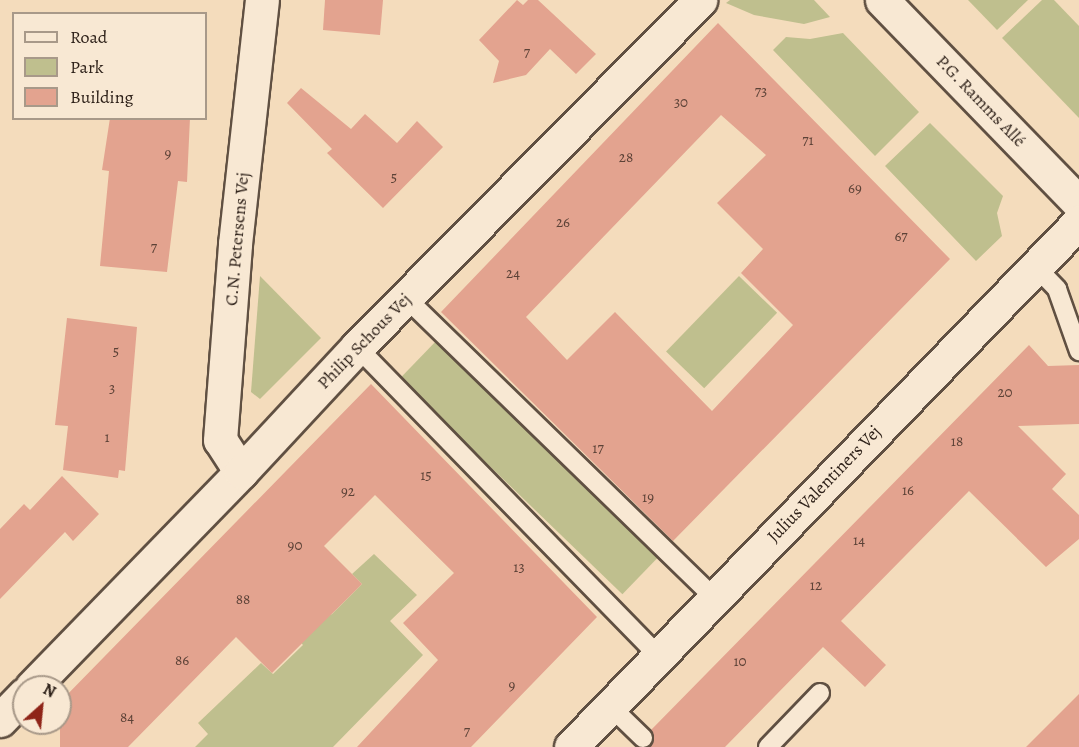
<!DOCTYPE html>
<html>
<head>
<meta charset="utf-8">
<style>
  body { margin:0 }
  #map { position:relative; width:1079px; height:747px; overflow:hidden; background:#f4dcbc; font-family:Alegreya,serif }
  div>[style] { position:absolute }
  .green>* { inset:0; background:#bfbf8e; transform-origin:0 0 }
  .building>* { inset:0; background:#e3a38f }
  .roads { filter:drop-shadow(2px 0 #605042) drop-shadow(-2px 0 #605042) drop-shadow(0 2px #605042) drop-shadow(0 -2px #605042) }
  .lane>* { height:18px; margin:-9px; padding:0 9px; transform-origin:9px; border-radius:9px; background:#f8e8d3 }
  .street>* { height:33px; margin:-16.5px; padding:0 16.5px; transform-origin:16.5px; border-radius:16.5px; background:#f8e8d3 }
  span { translate:-50% -50%; white-space:nowrap; text-align:center; line-height:1.15; -webkit-text-stroke:4.5px #f8e8d3; paint-order:stroke }
  .number-label { font-size:15px; color:#5c4237 }
  .number-label span { -webkit-text-stroke-width:0 }
  .street-label { font-size:18px; color:#2f221a }
  .legend { position:absolute; left:12px; top:12px; width:195px; height:108px; box-sizing:border-box; background:#f8e8d3; border:2px solid #a89989; margin:0; padding:8px 10px; list-style:none; font-size:18px; color:#2f221a }
  .legend li { display:flex; align-items:center; gap:12px; height:30px }
  .legend b { width:30px; border:2px solid #a89989 }
  .north { position:absolute; left:12px; top:675px; width:60px; height:60px; box-sizing:border-box; background:#f8e8d3; border:2px solid #a89989; border-radius:50%; rotate:27deg; font-size:16px; font-weight:700; line-height:24px; text-align:center; color:#2f221a }
  .north::after { content:''; display:block; margin:auto; width:21px; height:27px; background:#8f2418; clip-path:polygon(50% 0,100% 100%,50% 72%,0 100%) }
</style>
</head>
<body>
<div id="map">
  <div class="green">
    <i style="clip-path:polygon(730px 0,814px 0,830px 17px,804px 24px,754px 15px,726px 3px)"></i>
    <i style="clip-path:polygon(968px 0,1028px 0,997px 30px)"></i>
    <i style="clip-path:polygon(1042px 0,1054px 0,1079px 26px,1079px 118px,1002px 38px)"></i>
    <i style="clip-path:polygon(843px 33px,919px 112px,875px 156px,773px 50px,786px 37px,810px 39px)"></i>
    <i style="clip-path:polygon(930px 123px,1003px 196px,997px 213px,1002px 236px,976px 261px,885px 166px)"></i>
    <i style="clip-path:polygon(260px 276px,321px 338px,260px 399px,251px 392px)"></i>
    <i style="left:739px;top:276px;width:53px;height:105px;rotate:44deg"></i>
    <i style="left:439px;top:338px;width:310px;height:57px;rotate:44deg"></i>
    <i style="clip-path:polygon(374px 554px,417px 595px,390px 621px,423px 655px,333px 747px,195px 747px,208px 734px,198px 723px,261px 663px,273px 674px,303px 645px,293px 634px,332px 614px,362px 584px,352px 574px)"></i>
  </div>
  <div class="building">
    <i style="clip-path:polygon(325px 0,383px 0,380px 35px,323px 30px)"></i>
    <i style="clip-path:polygon(517px 0,523px 5px,528px 0,538px 0,596px 54px,576px 74px,550px 49px,526px 75px,493px 83px,499px 61px,479px 40px)"></i>
    <i style="clip-path:polygon(evenodd,718px 23px,950px 259px,673px 541px,441px 312px,718px 23px,721px 115px,766px 155px,717px 203px,763px 249px,741px 273px,793px 325px,712px 411px,615px 312px,567px 360px,526px 317px,721px 115px)"></i>
    <i style="clip-path:polygon(301px 88px,351px 129px,365px 114px,397px 143px,417px 121px,443px 147px,383px 208px,327px 153px,332px 149px,287px 103px)"></i>
    <i style="clip-path:polygon(110px 118px,190px 118px,187px 182px,178px 181px,167px 272px,100px 266px,109px 171px,102px 170px)"></i>
    <i style="clip-path:polygon(67px 318px,137px 327px,125px 471px,119px 470px,118px 478px,63px 470px,68px 426px,55px 425px)"></i>
    <i style="clip-path:polygon(1029px 345px,1048px 366px,1079px 365px,1079px 424px,1018px 426px,1066px 474px,1052px 489px,1079px 515px,1079px 539px,1046px 567px,969px 491px,841px 621px,886px 665px,865px 687px,823px 647px,725px 747px,649px 747px,654px 740px,651px 730px)"></i>
    <i style="clip-path:polygon(371px 384px,597px 617px,471px 747px,357px 747px,438px 660px,403px 623px,454px 573px,375px 495px,324px 546px,362px 584px,272px 673px,236px 637px,128px 747px,60px 747px,60px 702px)"></i>
    <i style="clip-path:polygon(62px 476px,99px 514px,73px 541px,65px 532px,0 599px,0 529px,24px 504px,30px 510px)"></i>
    <i style="clip-path:polygon(1079px 694px,1079px 747px,1026px 747px)"></i>
  </div>
  <div class="roads">
    <div class="lane">
      <i style="left:1035px;top:266px;width:32px;rotate:46deg"></i>
      <i style="left:1057px;top:289px;width:66px;rotate:70.5deg"></i>
      <i style="left:406px;top:298px;width:429px;rotate:44.2deg"></i>
      <i style="left:357px;top:347px;width:433px;rotate:45.7deg"></i>
      <i style="left:610px;top:706px;width:46px;rotate:44.1deg"></i>
      <i style="left:768px;top:747px;width:75px;rotate:-46.1deg"></i>
    </div>
    <div class="street">
      <i style="left:882px;top:0;width:283px;rotate:45.9deg"></i>
      <i style="left:241px;top:472px;width:38px;rotate:-123deg"></i>
      <i style="left:220px;top:440px;width:197px;rotate:-85.6deg"></i>
      <i style="left:235px;top:244px;width:245px;rotate:-83.7deg"></i>
      <i style="left:32px;top:687px;width:300px;rotate:-45.8deg"></i>
      <i style="left:241px;top:472px;width:171px;rotate:-47.1deg"></i>
      <i style="left:357px;top:347px;width:488px;rotate:-45.3deg"></i>
      <i style="left:0;top:720px;width:35px;rotate:-46deg"></i>
      <i style="left:571px;top:747px;width:731px;rotate:-45.94deg"></i>
    </div>
  </div>
  <div class="number-label">
    <span style="left:527px;top:53px">7</span>
    <span style="left:761px;top:92px">73</span>
    <span style="left:681px;top:103px">30</span>
    <span style="left:808px;top:141px">71</span>
    <span style="left:168px;top:154px">9</span>
    <span style="left:626px;top:158px">28</span>
    <span style="left:394px;top:178px">5</span>
    <span style="left:855px;top:189px">69</span>
    <span style="left:563px;top:223px">26</span>
    <span style="left:901px;top:237px">67</span>
    <span style="left:154px;top:248px">7</span>
    <span style="left:513px;top:274px">24</span>
    <span style="left:116px;top:352px">5</span>
    <span style="left:112px;top:389px">3</span>
    <span style="left:1005px;top:393px">20</span>
    <span style="left:107px;top:438px">1</span>
    <span style="left:957px;top:442px">18</span>
    <span style="left:598px;top:449px">17</span>
    <span style="left:426px;top:476px">15</span>
    <span style="left:908px;top:491px">16</span>
    <span style="left:348px;top:492px">92</span>
    <span style="left:648px;top:498px">19</span>
    <span style="left:859px;top:541px">14</span>
    <span style="left:295px;top:546px">90</span>
    <span style="left:519px;top:568px">13</span>
    <span style="left:816px;top:586px">12</span>
    <span style="left:243px;top:600px">88</span>
    <span style="left:182px;top:661px">86</span>
    <span style="left:740px;top:662px">10</span>
    <span style="left:512px;top:686px">9</span>
    <span style="left:127px;top:718px">84</span>
    <span style="left:467px;top:732px">7</span>
  </div>
  <div class="street-label">
    <span style="left:981px;top:101px;rotate:46deg">P.G. Ramms Allé</span>
    <span style="left:237px;top:239px;rotate:-85deg">C.N. Petersens Vej</span>
    <span style="left:364px;top:341px;rotate:-46deg">Philip Schous Vej</span>
    <span style="left:824px;top:484px;rotate:-46deg">Julius Valentiners Vej</span>
  </div>
  <ul class="legend">
  <li><b style="height:8px;background:#f8e8d3"></b>Road</li>
  <li><b style="height:16px;background:#bfbf8e"></b>Park</li>
  <li><b style="height:16px;background:#e3a38f"></b>Building</li>
  </ul>
  <div class="north">N</div>
</div>
</body>
</html>
